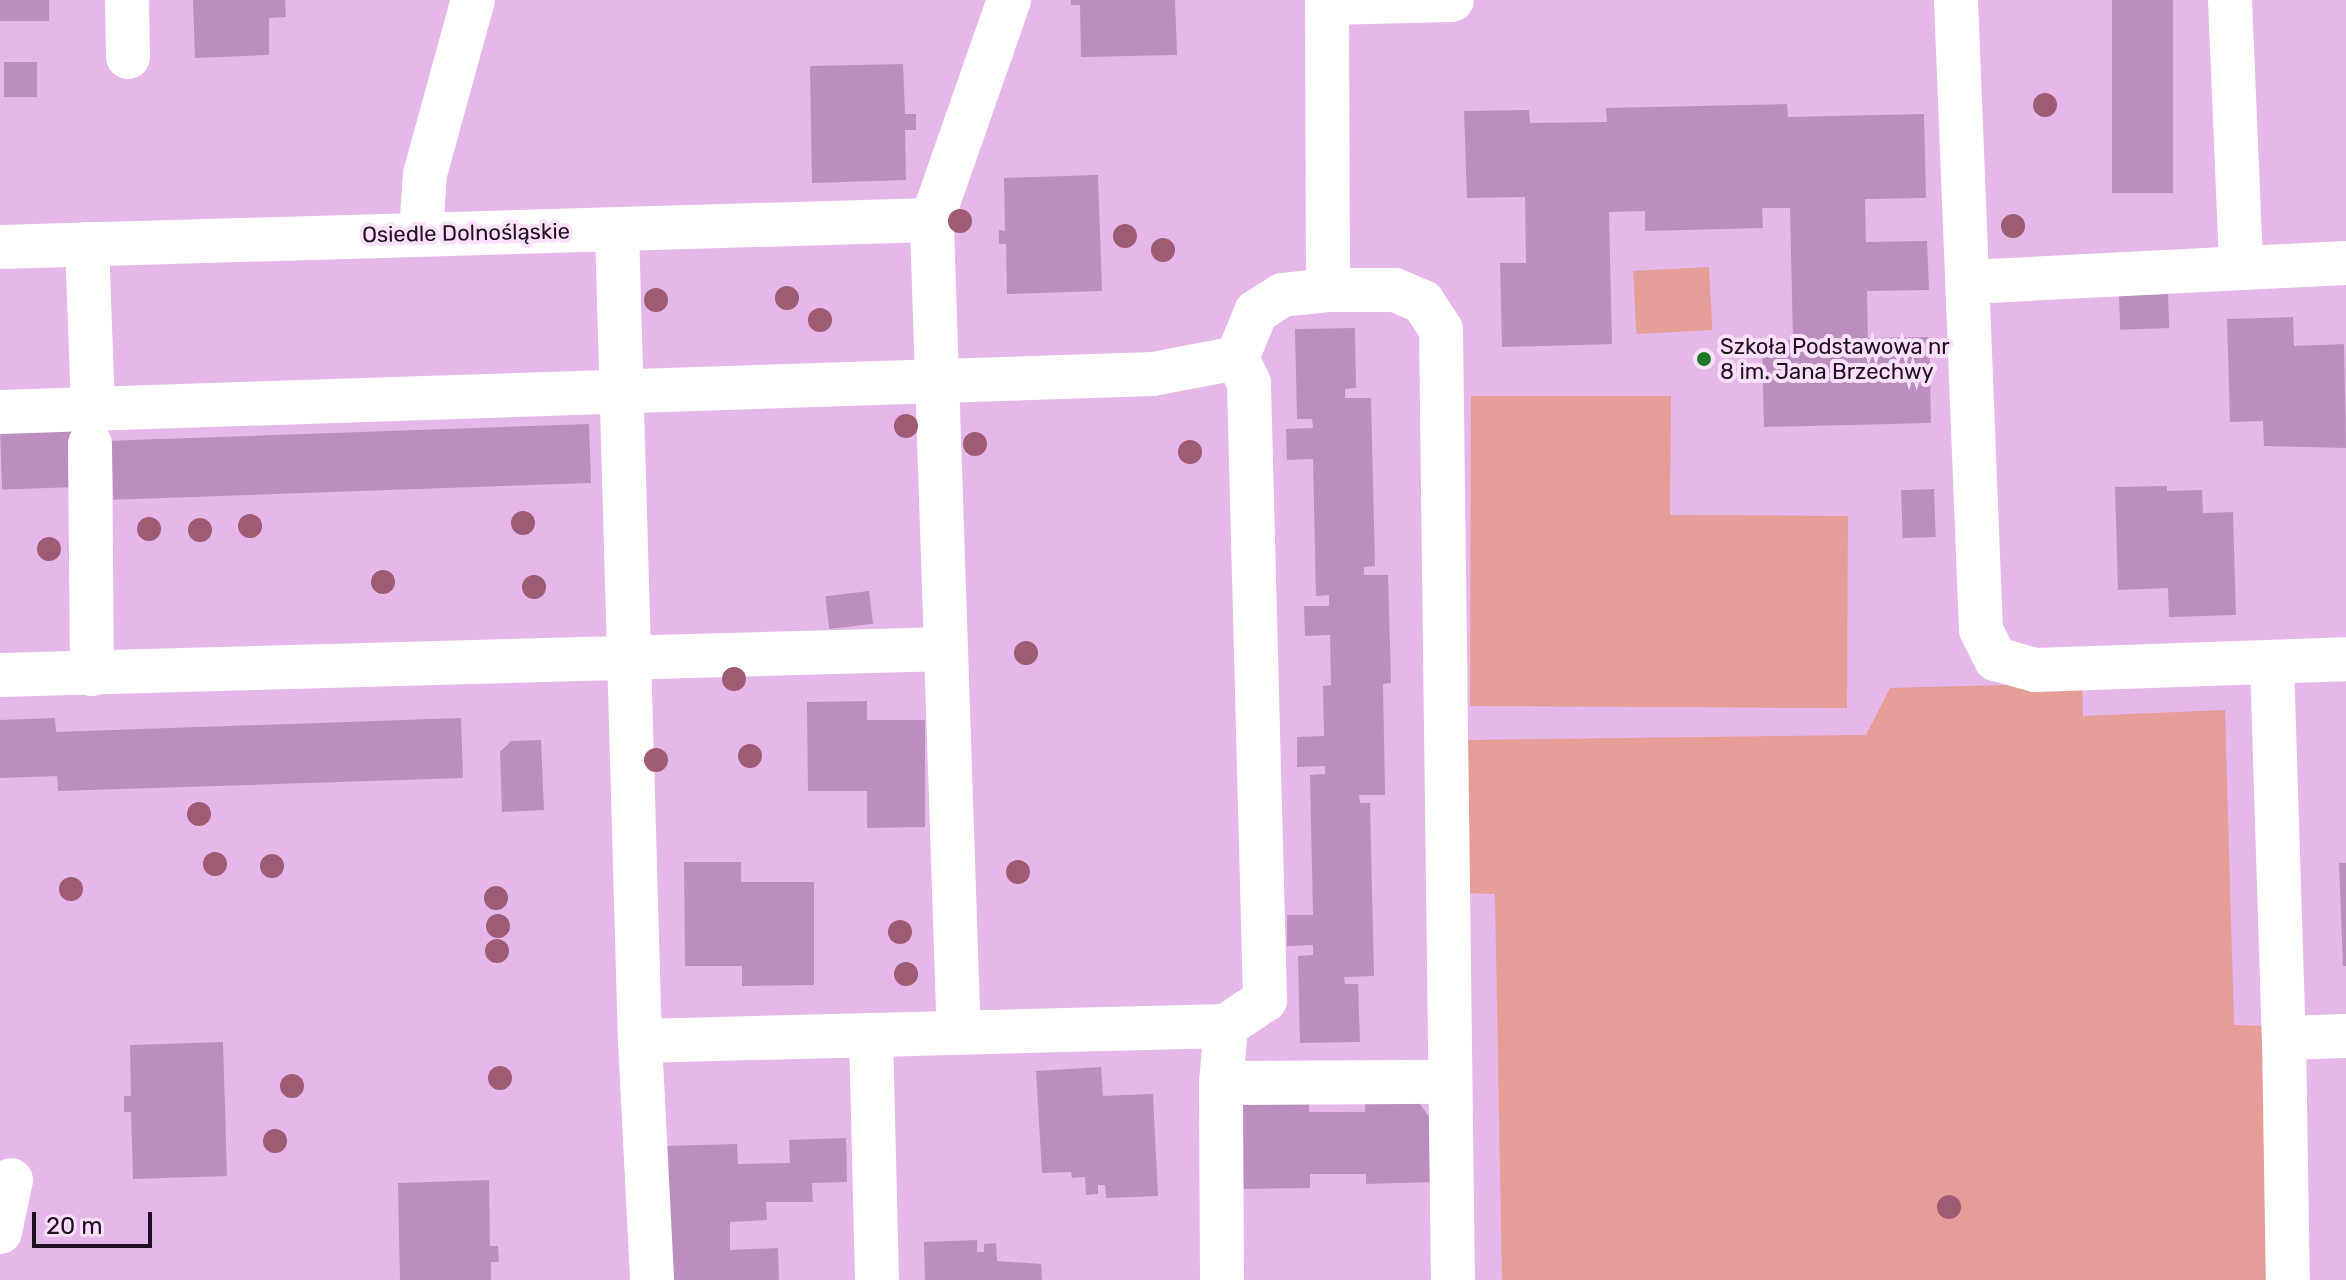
<!DOCTYPE html>
<html>
<head>
<meta charset="utf-8">
<style>
  body { margin:0 }
  #map { position:relative; width:2346px; height:1280px; overflow:hidden; background:#e6b7e9; font-family:Rubik,sans-serif }
  div>[style] { position:absolute }
  .green>* { inset:0; background:#e49d97; transform-origin:0 0 }
  .building>* { inset:0; background:#bc8ebf; transform-origin:0 0 }
  .minor>* { height:44px; margin:-22px; padding:0 22px; transform-origin:22px; border-radius:22px; background:#fff }
  .trees>* { width:24px; height:24px; margin:-12px; border-radius:50%; background:#9e5b74 }
  .dots>* { width:22px; height:22px; translate:-50% -50%; box-sizing:border-box; border:4px solid #f9e1fb; border-radius:50% }
  span { translate:-50% -50%; white-space:nowrap; text-align:center; line-height:1.15; -webkit-text-stroke:8px #f9e1fb; paint-order:stroke }
  .street-label { font-size:22px; color:#211022 }
  .poi-label { font-size:22px; color:#211022 }
  .left { translate:0 -50%; text-align:left }
  .scale { position:absolute; left:32px; top:1212px; width:120px; height:36px; box-sizing:border-box; border:4px solid #211022; border-top:0; padding-left:10px; font-size:24px; line-height:28px; white-space:nowrap; color:#211022; -webkit-text-stroke:6px #f9e1fb; paint-order:stroke }
</style>
</head>
<body>
<div id="map">
  <div class="green">
    <i style="left:1709px;top:267px;width:63px;height:76px;rotate:87deg"></i>
    <i style="clip-path:polygon(1471px 396px,1671px 396px,1670px 515px,1848px 516px,1847px 708px,1470px 706px)"></i>
    <i style="clip-path:polygon(2082px 683px,2083px 716px,2225px 710px,2234px 1025px,2267px 1026px,2271px 1280px,1502px 1280px,1495px 894px,1465px 893px,1464px 740px,1866px 735px,1890px 688px)"></i>
  </div>
  <div class="building">
    <i style="left:0;top:0;width:49px;height:21px"></i>
    <i style="clip-path:polygon(193px 0,285px 0,286px 17px,269px 18px,269px 55px,195px 58px)"></i>
    <i style="clip-path:polygon(1071px 0,1175px 0,1177px 55px,1081px 57px,1080px 5px,1071px 5px)"></i>
    <i style="left:2112px;top:0;width:61px;height:193px"></i>
    <i style="left:4px;top:62px;width:33px;height:35px"></i>
    <i style="clip-path:polygon(903px 64px,905px 114px,916px 114px,916px 130px,905px 130px,906px 180px,812px 183px,810px 66px)"></i>
    <i style="clip-path:polygon(1787px 104px,1788px 117px,1924px 114px,1926px 198px,1865px 199px,1866px 242px,1927px 241px,1929px 290px,1867px 291px,1868px 338px,1929px 337px,1931px 423px,1764px 427px,1762px 341px,1793px 340px,1790px 208px,1762px 208px,1763px 228px,1645px 231px,1645px 211px,1609px 212px,1612px 344px,1502px 347px,1500px 263px,1526px 263px,1525px 197px,1467px 198px,1464px 111px,1529px 110px,1530px 123px,1607px 122px,1606px 108px)"></i>
    <i style="clip-path:polygon(1098px 175px,1102px 291px,1007px 294px,1006px 244px,999px 244px,999px 230px,1005px 231px,1004px 178px)"></i>
    <i style="left:2168px;top:294px;width:34px;height:49px;rotate:88deg"></i>
    <i style="clip-path:polygon(2293px 317px,2294px 346px,2344px 344px,2346px 448px,2264px 446px,2263px 421px,2230px 422px,2227px 319px)"></i>
    <i style="clip-path:polygon(1355px 328px,1356px 388px,1345px 389px,1345px 398px,1371px 398px,1375px 566px,1364px 567px,1364px 575px,1388px 575px,1391px 683px,1383px 684px,1385px 795px,1359px 795px,1360px 803px,1370px 803px,1374px 976px,1344px 977px,1345px 984px,1358px 984px,1360px 1042px,1300px 1043px,1298px 956px,1313px 955px,1313px 945px,1287px 946px,1287px 915px,1313px 915px,1310px 775px,1325px 774px,1325px 766px,1297px 767px,1297px 737px,1324px 736px,1323px 686px,1331px 685px,1330px 635px,1305px 636px,1304px 606px,1329px 606px,1329px 595px,1316px 596px,1313px 459px,1287px 460px,1286px 429px,1313px 428px,1312px 419px,1297px 419px,1295px 329px)"></i>
    <i style="left:589px;top:424px;width:59px;height:478px;rotate:88deg"></i>
    <i style="left:76px;top:427px;width:60px;height:76px;rotate:88deg"></i>
    <i style="clip-path:polygon(2167px 486px,2167px 491px,2202px 490px,2203px 513px,2233px 512px,2236px 615px,2169px 617px,2168px 588px,2118px 590px,2115px 487px)"></i>
    <i style="left:1934px;top:489px;width:48px;height:33px;rotate:88deg"></i>
    <i style="left:869px;top:591px;width:33px;height:44px;rotate:83deg"></i>
    <i style="clip-path:polygon(867px 701px,867px 720px,925px 720px,925px 827px,867px 828px,867px 791px,808px 791px,807px 702px)"></i>
    <i style="clip-path:polygon(55px 718px,56px 732px,461px 718px,463px 778px,58px 791px,57px 776px,0 778px,0 720px)"></i>
    <i style="clip-path:polygon(541px 740px,544px 810px,502px 812px,500px 752px,511px 741px)"></i>
    <i style="clip-path:polygon(684px 862px,741px 862px,741px 882px,814px 882px,814px 985px,742px 986px,742px 966px,685px 966px)"></i>
    <i style="clip-path:polygon(2339px 863px,2346px 863px,2346px 966px,2343px 966px)"></i>
    <i style="clip-path:polygon(223px 1042px,227px 1176px,133px 1179px,131px 1112px,124px 1112px,124px 1096px,131px 1096px,130px 1045px)"></i>
    <i style="clip-path:polygon(1101px 1067px,1103px 1096px,1153px 1094px,1158px 1196px,1106px 1198px,1105px 1185px,1098px 1185px,1098px 1194px,1086px 1195px,1085px 1177px,1072px 1178px,1071px 1172px,1042px 1173px,1036px 1071px)"></i>
    <i style="clip-path:polygon(1309px 1096px,1309px 1112px,1365px 1112px,1365px 1098px,1403px 1097px,1420px 1104px,1434px 1124px,1434px 1182px,1366px 1184px,1366px 1174px,1310px 1174px,1310px 1188px,1232px 1189px,1230px 1104px)"></i>
    <i style="clip-path:polygon(846px 1138px,847px 1182px,812px 1183px,813px 1202px,766px 1202px,767px 1220px,730px 1222px,730px 1250px,778px 1248px,779px 1280px,667px 1280px,663px 1146px,737px 1144px,738px 1164px,790px 1163px,789px 1140px)"></i>
    <i style="clip-path:polygon(489px 1180px,490px 1246px,498px 1246px,499px 1262px,491px 1262px,491px 1280px,400px 1280px,398px 1183px)"></i>
    <i style="clip-path:polygon(977px 1240px,977px 1252px,984px 1252px,984px 1244px,996px 1243px,997px 1261px,1041px 1264px,1042px 1280px,925px 1280px,924px 1242px)"></i>
  </div>
  <div class="minor">
    <i style="left:127px;top:0;width:57px;rotate:89deg"></i>
    <i style="left:1956px;top:0;width:630px;rotate:87.73deg"></i>
    <i style="left:1981px;top:630px;width:33px;rotate:63deg"></i>
    <i style="left:1996px;top:659px;width:41px;rotate:15.8deg"></i>
    <i style="left:2035px;top:670px;width:311px;rotate:-2deg"></i>
    <i style="left:2230px;top:0;width:268px;rotate:87.6deg"></i>
    <i style="left:1327px;top:3px;width:125px;rotate:-1.4deg"></i>
    <i style="left:617px;top:230px;width:811px;rotate:88.38deg"></i>
    <i style="left:640px;top:1041px;width:586px;rotate:-1.47deg"></i>
    <i style="left:1226px;top:1026px;width:47px;rotate:-33.7deg"></i>
    <i style="left:1265px;top:1000px;width:617px;rotate:-91.49deg"></i>
    <i style="left:1249px;top:383px;width:28px;rotate:-116deg"></i>
    <i style="left:421px;top:232px;width:58px;rotate:-86.1deg"></i>
    <i style="left:425px;top:174px;width:180px;rotate:-74.6deg"></i>
    <i style="left:87px;top:244px;width:165px;rotate:87.9deg"></i>
    <i style="left:0;top:247px;width:932px;rotate:-1.66deg"></i>
    <i style="left:1969px;top:282px;width:377px;rotate:-2.9deg"></i>
    <i style="left:1328px;top:290px;width:67px"></i>
    <i style="left:1395px;top:290px;width:30px;rotate:23deg"></i>
    <i style="left:1423px;top:302px;width:33px;rotate:57deg"></i>
    <i style="left:1441px;top:330px;width:950px;rotate:89.28deg"></i>
    <i style="left:0;top:412px;width:1154px;rotate:-1.89deg"></i>
    <i style="left:1153px;top:374px;width:86px;rotate:-10.8deg"></i>
    <i style="left:1237px;top:358px;width:50px;rotate:-67.6deg"></i>
    <i style="left:1256px;top:312px;width:31px;rotate:-33deg"></i>
    <i style="left:1282px;top:295px;width:46px;rotate:-6.2deg"></i>
    <i style="left:1328px;top:290px;width:290px;rotate:-90.2deg"></i>
    <i style="left:90px;top:444px;width:230px;rotate:89.5deg"></i>
    <i style="left:946px;top:649px;width:429px;rotate:-91.9deg"></i>
    <i style="left:932px;top:220px;width:233px;rotate:-70.7deg"></i>
    <i style="left:2272px;top:663px;width:375px;rotate:88.2deg"></i>
    <i style="left:2284px;top:1038px;width:62px;rotate:-1.8deg"></i>
    <i style="left:0;top:675px;width:946px;rotate:-1.57deg"></i>
    <i style="left:946px;top:649px;width:382px;rotate:88.1deg"></i>
    <i style="left:871px;top:1035px;width:245px;rotate:88.6deg"></i>
    <i style="left:2284px;top:1038px;width:242px;rotate:89.1deg"></i>
    <i style="left:640px;top:1041px;width:239px;rotate:87.1deg"></i>
    <i style="left:1221px;top:1083px;width:229px;rotate:-0.3deg"></i>
    <i style="left:0;top:1232px;width:53px;rotate:-78.1deg"></i>
    <i style="left:1222px;top:1280px;width:197px;rotate:-90.3deg"></i>
    <i style="left:1221px;top:1083px;width:57px;rotate:-85deg"></i>
  </div>
  <div class="trees">
    <i style="left:2045px;top:105px"></i>
    <i style="left:960px;top:221px"></i>
    <i style="left:2013px;top:226px"></i>
    <i style="left:1125px;top:236px"></i>
    <i style="left:1163px;top:250px"></i>
    <i style="left:787px;top:298px"></i>
    <i style="left:656px;top:300px"></i>
    <i style="left:820px;top:320px"></i>
    <i style="left:906px;top:426px"></i>
    <i style="left:975px;top:444px"></i>
    <i style="left:1190px;top:452px"></i>
    <i style="left:523px;top:523px"></i>
    <i style="left:250px;top:526px"></i>
    <i style="left:149px;top:529px"></i>
    <i style="left:200px;top:530px"></i>
    <i style="left:49px;top:549px"></i>
    <i style="left:383px;top:582px"></i>
    <i style="left:534px;top:587px"></i>
    <i style="left:1026px;top:653px"></i>
    <i style="left:734px;top:679px"></i>
    <i style="left:750px;top:756px"></i>
    <i style="left:656px;top:760px"></i>
    <i style="left:199px;top:814px"></i>
    <i style="left:215px;top:864px"></i>
    <i style="left:272px;top:866px"></i>
    <i style="left:1018px;top:872px"></i>
    <i style="left:71px;top:889px"></i>
    <i style="left:496px;top:898px"></i>
    <i style="left:498px;top:926px"></i>
    <i style="left:900px;top:932px"></i>
    <i style="left:497px;top:951px"></i>
    <i style="left:906px;top:974px"></i>
    <i style="left:500px;top:1078px"></i>
    <i style="left:292px;top:1086px"></i>
    <i style="left:275px;top:1141px"></i>
    <i style="left:1949px;top:1207px"></i>
  </div>
  <div class="dots">
    <i style="left:1704px;top:359px;background:#1f7a28"></i>
  </div>
  <div class="street-label">
    <span style="left:466px;top:233px;rotate:-1deg">Osiedle Dolnośląskie</span>
  </div>
  <div class="poi-label">
    <span class="left" style="left:1720px;top:359px">Szkoła Podstawowa nr<br>8 im. Jana Brzechwy</span>
  </div>
  <div class="scale">20 m</div>
</div>
</body>
</html>
